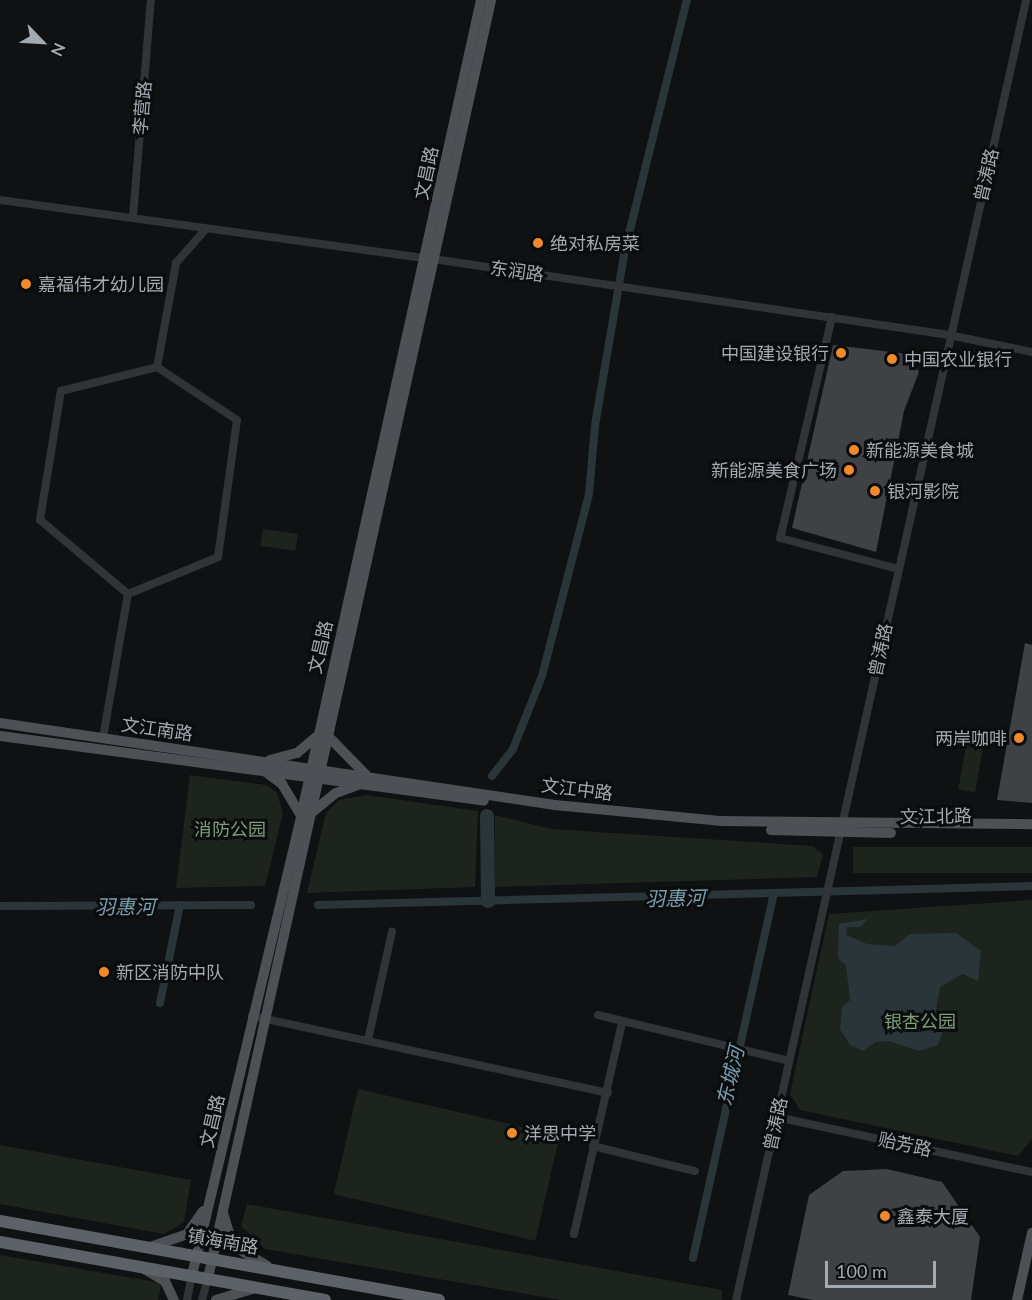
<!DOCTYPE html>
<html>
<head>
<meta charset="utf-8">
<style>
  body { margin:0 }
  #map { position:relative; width:1032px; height:1300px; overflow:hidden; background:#101112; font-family:Lato,"Noto Sans SC",sans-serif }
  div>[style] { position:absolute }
  .green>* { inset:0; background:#1d241d; transform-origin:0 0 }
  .water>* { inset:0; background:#2a353a }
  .canal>* { height:8px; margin:-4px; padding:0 4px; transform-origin:4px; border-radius:4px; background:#2a353a }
  .river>* { height:14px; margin:-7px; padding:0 7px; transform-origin:7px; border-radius:7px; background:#2a353a }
  .building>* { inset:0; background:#3f4145 }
  .minor>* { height:8px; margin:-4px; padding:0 4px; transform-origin:4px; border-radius:4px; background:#313337 }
  .major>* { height:10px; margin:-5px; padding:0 5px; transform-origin:5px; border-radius:5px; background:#4d5156 }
  .highway>* { height:12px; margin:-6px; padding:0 6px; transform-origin:6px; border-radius:6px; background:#5d6268 }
  .dots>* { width:16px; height:16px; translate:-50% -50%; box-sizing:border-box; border:3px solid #0b0c0d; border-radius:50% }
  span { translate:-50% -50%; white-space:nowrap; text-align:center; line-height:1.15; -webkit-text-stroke:6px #0b0c0d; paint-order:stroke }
  .street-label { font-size:18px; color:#a2aab2 }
  .poi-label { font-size:18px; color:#a2aab2 }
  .left { translate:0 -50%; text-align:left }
  .right { translate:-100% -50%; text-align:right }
  .park-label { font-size:18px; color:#7d9e78 }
  .water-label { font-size:20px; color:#789eae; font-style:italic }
  .north { position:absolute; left:12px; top:12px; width:60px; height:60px; -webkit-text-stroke:4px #0b0c0d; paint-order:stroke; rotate:115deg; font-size:16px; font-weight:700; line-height:24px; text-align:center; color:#a2aab2 }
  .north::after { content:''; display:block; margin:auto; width:21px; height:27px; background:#a2aab2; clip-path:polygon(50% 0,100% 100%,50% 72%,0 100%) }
  .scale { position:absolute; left:825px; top:1261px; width:111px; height:27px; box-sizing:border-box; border:3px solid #a2aab2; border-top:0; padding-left:8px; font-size:18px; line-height:21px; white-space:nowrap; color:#a2aab2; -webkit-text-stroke:4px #0b0c0d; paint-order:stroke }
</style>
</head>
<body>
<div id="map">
  <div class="green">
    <i style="left:263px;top:529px;width:35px;height:17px;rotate:8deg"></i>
    <i style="left:967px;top:740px;width:17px;height:50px;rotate:10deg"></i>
    <i style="clip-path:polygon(190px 775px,266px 785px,277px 793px,283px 813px,265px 886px,176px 888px)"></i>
    <i style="clip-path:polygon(367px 795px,478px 811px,475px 887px,307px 893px,326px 813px,339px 800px)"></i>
    <i style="clip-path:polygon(495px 815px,551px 829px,812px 846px,823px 854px,817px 877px,495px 887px)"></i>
    <i style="left:1032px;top:847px;width:26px;height:179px;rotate:90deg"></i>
    <i style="clip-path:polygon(1032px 900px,1032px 1139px,1018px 1156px,800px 1110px,790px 1094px,829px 914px)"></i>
    <i style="left:358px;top:1089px;width:207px;height:108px;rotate:13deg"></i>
    <i style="clip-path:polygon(0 1145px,191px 1180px,184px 1222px,164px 1234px,0 1204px)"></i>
    <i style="clip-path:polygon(247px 1204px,722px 1290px,722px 1300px,561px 1300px,265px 1249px,241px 1226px)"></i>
    <i style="clip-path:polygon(0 1255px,162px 1283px,158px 1300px,0 1300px)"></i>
  </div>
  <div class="water">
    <i style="clip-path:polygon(868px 919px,860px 927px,847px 927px,846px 935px,867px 944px,895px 946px,910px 934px,956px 933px,981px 951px,978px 981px,963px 974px,940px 987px,935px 1015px,946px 1020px,938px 1045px,919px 1051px,889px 1041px,876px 1042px,863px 1051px,850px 1045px,840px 1029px,842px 1007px,850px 1000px,846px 965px,838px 958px,839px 924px)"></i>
  </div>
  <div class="canal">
    <i style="left:492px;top:776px;width:34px;rotate:-52deg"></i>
    <i style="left:513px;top:749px;width:79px;rotate:-68.3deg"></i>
    <i style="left:542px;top:676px;width:188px;rotate:-75.5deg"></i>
    <i style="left:589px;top:494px;width:69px;rotate:-85deg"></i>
    <i style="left:595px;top:425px;width:178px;rotate:-80.3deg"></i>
    <i style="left:625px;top:250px;width:258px;rotate:-76.1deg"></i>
    <i style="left:318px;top:905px;width:714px;rotate:-1.52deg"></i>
    <i style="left:0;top:906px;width:251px;rotate:-0.2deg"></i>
    <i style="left:160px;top:1003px;width:100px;rotate:-78.5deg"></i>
    <i style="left:693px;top:1258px;width:371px;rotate:-77.5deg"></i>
  </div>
  <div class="river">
    <i style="left:487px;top:816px;width:85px;rotate:89.3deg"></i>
  </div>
  <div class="building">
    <i style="clip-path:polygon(833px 345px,908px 354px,919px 372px,904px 411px,876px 552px,792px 528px)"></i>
    <i style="clip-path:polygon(1025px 643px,1032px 645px,1032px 803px,997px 800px)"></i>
    <i style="clip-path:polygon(887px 1169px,942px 1182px,980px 1237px,971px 1300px,813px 1300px,788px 1295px,809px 1195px,843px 1171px)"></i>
  </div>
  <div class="minor">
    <i style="left:0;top:200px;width:437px;rotate:7.8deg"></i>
    <i style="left:433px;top:259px;width:522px;rotate:8.38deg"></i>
    <i style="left:949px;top:335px;width:85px;rotate:11.6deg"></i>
    <i style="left:133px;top:217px;width:218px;rotate:-85.3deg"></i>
    <i style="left:832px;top:317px;width:227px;rotate:103.2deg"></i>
    <i style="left:780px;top:538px;width:122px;rotate:14.7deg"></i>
    <i style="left:128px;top:594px;width:115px;rotate:-139.9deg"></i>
    <i style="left:40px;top:520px;width:131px;rotate:-80.8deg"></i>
    <i style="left:61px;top:391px;width:99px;rotate:-14deg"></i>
    <i style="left:103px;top:738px;width:146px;rotate:-80.2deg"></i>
    <i style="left:128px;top:594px;width:97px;rotate:-22.3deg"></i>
    <i style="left:218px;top:557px;width:138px;rotate:-82.1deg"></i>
    <i style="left:237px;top:420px;width:96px;rotate:-146.5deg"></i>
    <i style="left:157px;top:367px;width:106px;rotate:-79.6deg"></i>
    <i style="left:176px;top:263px;width:44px;rotate:-48.7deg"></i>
    <i style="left:598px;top:1015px;width:196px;rotate:13.5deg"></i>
    <i style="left:252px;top:1016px;width:364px;rotate:12.2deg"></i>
    <i style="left:368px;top:1040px;width:111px;rotate:-77.5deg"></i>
    <i style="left:777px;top:1117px;width:261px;rotate:12.2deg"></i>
    <i style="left:593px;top:1146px;width:105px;rotate:13.8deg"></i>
    <i style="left:574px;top:1234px;width:217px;rotate:-77.2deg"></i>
    <i style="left:187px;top:1300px;width:25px;rotate:-79deg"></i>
    <i style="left:202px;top:1300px;width:23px;rotate:-75deg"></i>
    <i style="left:736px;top:1300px;width:1332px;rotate:-77.42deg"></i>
  </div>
  <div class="major">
    <i style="left:0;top:723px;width:561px;rotate:8.4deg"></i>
    <i style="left:555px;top:805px;width:168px;rotate:5.5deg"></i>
    <i style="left:722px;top:821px;width:310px;rotate:0.6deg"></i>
    <i style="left:327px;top:735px;width:56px;rotate:45.7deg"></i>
    <i style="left:0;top:736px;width:488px;rotate:7.6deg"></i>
    <i style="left:270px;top:760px;width:28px;rotate:-15deg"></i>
    <i style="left:297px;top:753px;width:26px;rotate:-40deg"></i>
    <i style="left:267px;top:773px;width:19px;rotate:36deg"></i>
    <i style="left:282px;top:784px;width:37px;rotate:59deg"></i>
    <i style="left:310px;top:814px;width:33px;rotate:-39deg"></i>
    <i style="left:336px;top:793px;width:23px;rotate:-20deg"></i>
    <i style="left:771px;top:830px;width:120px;rotate:1.4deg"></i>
    <i style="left:223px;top:1213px;width:34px;rotate:73deg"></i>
    <i style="left:233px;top:1246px;width:39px;rotate:30deg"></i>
    <i style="left:150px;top:1247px;width:39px;rotate:-19deg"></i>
    <i style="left:187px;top:1234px;width:28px;rotate:-55deg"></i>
    <i style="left:144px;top:1269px;width:24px;rotate:30deg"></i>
    <i style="left:165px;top:1281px;width:21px;rotate:65deg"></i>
    <i style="left:192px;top:1275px;width:472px;rotate:-76.6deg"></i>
    <i style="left:301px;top:816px;width:836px;rotate:-77.56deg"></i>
    <i style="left:208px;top:1278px;width:1309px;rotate:-77.51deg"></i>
    <i style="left:216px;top:1300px;width:38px;rotate:-17deg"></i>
    <i style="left:1017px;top:1300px;width:69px;rotate:-77.4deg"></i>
  </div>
  <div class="highway">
    <i style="left:0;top:1221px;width:446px;rotate:10.2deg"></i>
    <i style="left:0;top:1242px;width:330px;rotate:10.1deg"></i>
  </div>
  <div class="dots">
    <i style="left:538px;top:243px;background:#ef8b2b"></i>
    <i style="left:26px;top:284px;background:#ef8b2b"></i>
    <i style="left:841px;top:353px;background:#ef8b2b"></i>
    <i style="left:892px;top:359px;background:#ef8b2b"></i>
    <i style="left:854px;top:450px;background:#ef8b2b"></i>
    <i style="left:849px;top:470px;background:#ef8b2b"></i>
    <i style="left:875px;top:491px;background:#ef8b2b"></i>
    <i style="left:1019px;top:738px;background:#ef8b2b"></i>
    <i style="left:104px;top:972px;background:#ef8b2b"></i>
    <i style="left:512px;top:1133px;background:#ef8b2b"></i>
    <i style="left:885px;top:1216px;background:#ef8b2b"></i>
  </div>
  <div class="street-label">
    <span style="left:142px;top:108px;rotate:-85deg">李营路</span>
    <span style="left:426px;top:173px;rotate:-78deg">文昌路</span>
    <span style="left:986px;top:175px;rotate:-77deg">曾涛路</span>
    <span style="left:517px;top:271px;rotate:8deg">东润路</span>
    <span style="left:320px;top:647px;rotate:-77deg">文昌路</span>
    <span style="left:880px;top:650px;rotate:-78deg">曾涛路</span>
    <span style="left:157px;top:729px;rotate:8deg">文江南路</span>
    <span style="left:577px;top:789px;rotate:7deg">文江中路</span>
    <span style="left:936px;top:816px;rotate:-1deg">文江北路</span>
    <span style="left:212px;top:1121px;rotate:-77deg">文昌路</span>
    <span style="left:775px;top:1124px;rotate:-78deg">曾涛路</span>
    <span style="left:905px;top:1144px;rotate:12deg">贻芳路</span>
    <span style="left:223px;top:1241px;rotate:10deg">镇海南路</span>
  </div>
  <div class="poi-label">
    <span class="left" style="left:550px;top:243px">绝对私房菜</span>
    <span class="left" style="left:38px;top:284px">嘉福伟才幼儿园</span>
    <span class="right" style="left:829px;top:353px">中国建设银行</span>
    <span class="left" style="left:904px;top:359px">中国农业银行</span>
    <span class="left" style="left:866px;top:450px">新能源美食城</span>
    <span class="right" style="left:837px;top:470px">新能源美食广场</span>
    <span class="left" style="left:887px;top:491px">银河影院</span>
    <span class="right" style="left:1007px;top:738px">两岸咖啡</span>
    <span class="left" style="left:116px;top:972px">新区消防中队</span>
    <span class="left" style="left:524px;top:1133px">洋思中学</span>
    <span class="left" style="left:897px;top:1216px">鑫泰大厦</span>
  </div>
  <div class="park-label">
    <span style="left:230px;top:829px">消防公园</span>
    <span style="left:920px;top:1021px">银杏公园</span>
  </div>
  <div class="water-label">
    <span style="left:675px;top:898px;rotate:-1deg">羽惠河</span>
    <span style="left:125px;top:906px">羽惠河</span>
    <span style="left:730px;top:1076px;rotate:-77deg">东城河</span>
  </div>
  <div class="north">N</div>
  <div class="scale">100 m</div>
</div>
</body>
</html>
